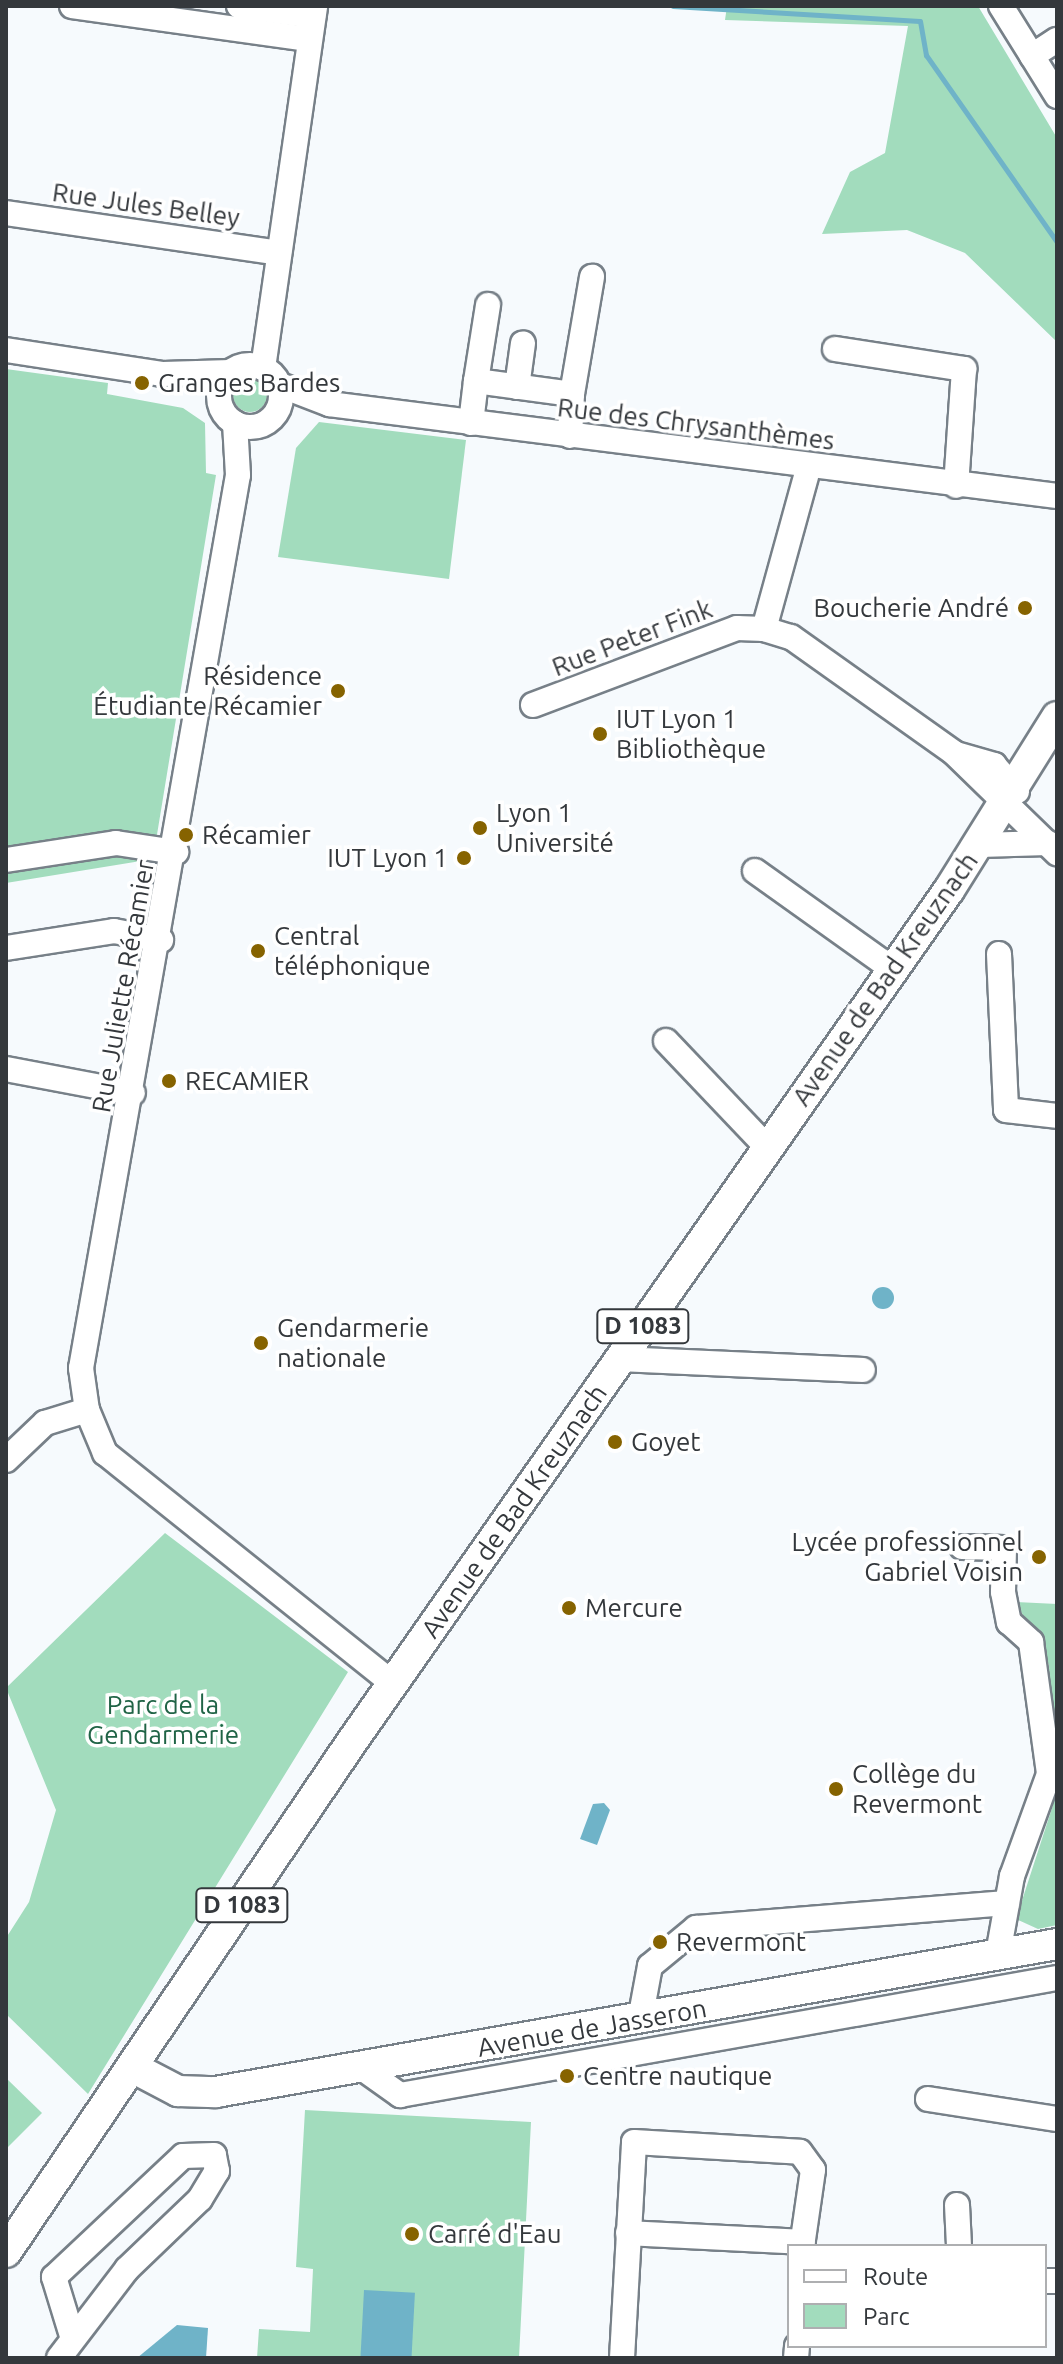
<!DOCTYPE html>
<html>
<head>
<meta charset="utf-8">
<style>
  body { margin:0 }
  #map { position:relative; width:1063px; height:2364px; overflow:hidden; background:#f6fafd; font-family:Ubuntu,sans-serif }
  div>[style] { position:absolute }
  .green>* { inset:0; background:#a2dcbd }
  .round { border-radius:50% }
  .water>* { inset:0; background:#6fb3c8; transform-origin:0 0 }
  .stream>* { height:5px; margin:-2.5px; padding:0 2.5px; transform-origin:2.5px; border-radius:2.5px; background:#6fb3c8 }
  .roads { filter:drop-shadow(2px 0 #778088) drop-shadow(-2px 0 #778088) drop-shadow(0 2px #778088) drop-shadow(0 -2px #778088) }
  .minor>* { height:24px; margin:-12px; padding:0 12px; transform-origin:12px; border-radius:12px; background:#fff }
  .minor>.ring { margin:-12px; padding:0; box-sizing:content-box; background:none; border:24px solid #fff; border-radius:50% }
  .major>* { height:30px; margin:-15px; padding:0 15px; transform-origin:15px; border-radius:15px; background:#fff }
  .dots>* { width:22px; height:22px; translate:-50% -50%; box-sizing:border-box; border:4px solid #fff; border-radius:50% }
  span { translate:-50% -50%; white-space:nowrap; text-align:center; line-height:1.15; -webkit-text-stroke:7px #fff; paint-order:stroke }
  .shield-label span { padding:2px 6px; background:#fff; border:2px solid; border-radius:6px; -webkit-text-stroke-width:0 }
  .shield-label { font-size:24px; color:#34383c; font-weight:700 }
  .street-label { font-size:26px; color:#34383c }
  .poi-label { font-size:26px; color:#34383c }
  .left { translate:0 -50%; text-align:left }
  .right { translate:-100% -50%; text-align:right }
  .park-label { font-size:26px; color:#206446 }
  .frame { position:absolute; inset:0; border:8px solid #34383c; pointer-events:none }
  .legend { position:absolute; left:787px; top:2244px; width:260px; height:104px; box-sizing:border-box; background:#fff; border:2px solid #aeafb1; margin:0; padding:10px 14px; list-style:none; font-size:24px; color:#34383c }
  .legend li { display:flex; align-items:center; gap:16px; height:40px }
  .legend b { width:40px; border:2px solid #aeafb1 }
</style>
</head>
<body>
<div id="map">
  <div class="green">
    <i style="clip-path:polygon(727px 6px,978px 6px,1057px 138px,1057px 342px,965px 253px,907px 230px,822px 234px,850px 172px,885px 153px,908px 26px,725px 20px)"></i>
    <i style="clip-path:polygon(6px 369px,108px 383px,107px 394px,183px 408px,205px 423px,206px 473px,216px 475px,153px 859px,6px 883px)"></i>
    <i class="round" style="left:233px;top:378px;width:34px;height:34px"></i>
    <i style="clip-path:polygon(319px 422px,466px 440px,449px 579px,278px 557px,296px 448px)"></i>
    <i style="clip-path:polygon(165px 1533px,348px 1672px,88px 2094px,6px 2014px,6px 1938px,29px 1902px,56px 1810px,6px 1688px)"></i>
    <i style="clip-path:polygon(1016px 1602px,1057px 1604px,1057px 1925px,1038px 1929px,1016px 1919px,1053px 1805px,1049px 1665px)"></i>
    <i style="clip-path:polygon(6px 2078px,42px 2113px,6px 2149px)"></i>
    <i style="clip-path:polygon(305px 2110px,531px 2122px,519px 2358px,257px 2358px,259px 2329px,310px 2332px,313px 2269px,296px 2267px)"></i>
  </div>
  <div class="water">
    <i class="round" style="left:872px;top:1287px;width:22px;height:22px"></i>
    <i style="clip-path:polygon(604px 1803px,610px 1810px,597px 1845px,580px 1839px,593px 1804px)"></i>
    <i style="left:364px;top:2290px;width:51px;height:68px;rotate:3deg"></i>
    <i style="clip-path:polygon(177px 2325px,208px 2328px,206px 2358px,137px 2358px)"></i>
  </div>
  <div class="stream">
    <i style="left:673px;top:6px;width:247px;rotate:3.5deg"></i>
    <i style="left:920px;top:21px;width:35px;rotate:80deg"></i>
    <i style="left:926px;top:55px;width:228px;rotate:55deg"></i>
  </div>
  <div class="roads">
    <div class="minor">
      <i style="left:72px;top:6px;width:237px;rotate:8deg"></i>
      <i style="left:239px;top:6px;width:75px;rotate:7.7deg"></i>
      <i style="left:1001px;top:6px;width:106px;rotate:58.1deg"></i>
      <i style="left:1032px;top:56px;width:30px;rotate:-33deg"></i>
      <i style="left:6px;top:213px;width:276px;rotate:8.3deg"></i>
      <i style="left:835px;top:349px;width:131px;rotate:8.8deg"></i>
      <i style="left:964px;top:369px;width:117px;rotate:93.9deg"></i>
      <i style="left:6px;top:350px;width:159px;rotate:8.7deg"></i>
      <i style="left:163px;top:374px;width:68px;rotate:-1.7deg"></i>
      <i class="ring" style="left:219px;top:365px;width:38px;height:38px"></i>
      <i style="left:263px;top:368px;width:366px;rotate:-81.8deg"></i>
      <i style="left:476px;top:381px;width:77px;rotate:-81deg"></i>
      <i style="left:280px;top:385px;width:53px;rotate:21.2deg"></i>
      <i style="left:329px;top:404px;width:734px;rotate:7.2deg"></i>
      <i style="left:517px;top:387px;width:44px;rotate:-82.2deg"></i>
      <i style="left:572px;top:394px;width:119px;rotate:-80.3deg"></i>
      <i style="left:235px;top:423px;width:52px;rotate:86.7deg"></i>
      <i style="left:238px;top:475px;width:907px;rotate:99.97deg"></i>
      <i style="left:81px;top:1368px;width:42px;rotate:81.9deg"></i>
      <i style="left:87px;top:1410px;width:47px;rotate:67.3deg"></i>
      <i style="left:105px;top:1453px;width:369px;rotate:38.7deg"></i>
      <i style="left:471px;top:423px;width:42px;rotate:-83.2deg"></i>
      <i style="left:476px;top:381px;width:97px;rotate:7.7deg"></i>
      <i style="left:572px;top:394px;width:42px;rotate:92.7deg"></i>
      <i style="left:764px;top:629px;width:169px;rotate:-74.6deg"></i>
      <i style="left:533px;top:705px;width:218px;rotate:-20.7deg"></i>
      <i style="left:737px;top:628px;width:27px;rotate:2deg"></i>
      <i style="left:764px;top:629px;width:28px;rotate:17deg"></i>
      <i style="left:791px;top:637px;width:200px;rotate:35.4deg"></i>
      <i style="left:954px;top:753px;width:144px;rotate:44.2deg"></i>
      <i style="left:956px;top:754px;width:40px;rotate:16deg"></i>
      <i style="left:994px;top:765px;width:35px;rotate:49deg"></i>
      <i style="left:979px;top:845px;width:69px;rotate:-1.7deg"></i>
      <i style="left:6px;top:860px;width:111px;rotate:-8.8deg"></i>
      <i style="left:116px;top:843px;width:61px;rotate:8.5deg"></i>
      <i style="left:755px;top:871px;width:167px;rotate:35.5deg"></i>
      <i style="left:6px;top:948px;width:109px;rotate:-8.9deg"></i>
      <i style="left:114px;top:931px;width:48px;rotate:10.8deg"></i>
      <i style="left:999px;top:954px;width:156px;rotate:87.4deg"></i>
      <i style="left:1006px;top:1110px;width:51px;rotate:6.7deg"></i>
      <i style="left:666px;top:1041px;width:146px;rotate:46.4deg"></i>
      <i style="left:6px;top:1069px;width:129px;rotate:10.7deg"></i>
      <i style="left:620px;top:1359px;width:243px;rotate:2.6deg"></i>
      <i style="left:6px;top:1460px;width:54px;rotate:-43.5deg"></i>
      <i style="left:45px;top:1423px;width:44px;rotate:-17.2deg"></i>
      <i style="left:962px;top:1547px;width:42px;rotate:1.4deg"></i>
      <i style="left:1004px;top:1548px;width:44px;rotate:91.3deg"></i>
      <i style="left:1003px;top:1592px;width:31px;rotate:79deg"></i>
      <i style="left:1009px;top:1622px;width:30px;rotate:42deg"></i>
      <i style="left:1031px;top:1642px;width:133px;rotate:82.2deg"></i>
      <i style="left:1049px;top:1774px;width:109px;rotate:109.9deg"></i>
      <i style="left:1012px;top:1876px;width:79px;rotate:100.2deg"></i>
      <i style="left:640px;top:2020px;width:55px;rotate:-79.5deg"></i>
      <i style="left:650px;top:1966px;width:60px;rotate:-39.6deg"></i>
      <i style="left:696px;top:1928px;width:312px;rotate:-4.6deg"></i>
      <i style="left:362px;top:2068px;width:47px;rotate:35.4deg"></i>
      <i style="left:400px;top:2095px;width:667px;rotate:-10.1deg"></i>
      <i style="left:928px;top:2099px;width:131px;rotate:8.8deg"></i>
      <i style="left:957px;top:2205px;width:41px;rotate:87.2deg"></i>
      <i style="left:628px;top:2233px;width:175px;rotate:2.9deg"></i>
      <i style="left:1045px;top:2281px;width:12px"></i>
      <i style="left:59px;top:2358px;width:112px;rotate:-52.6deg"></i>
      <i style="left:127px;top:2269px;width:101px;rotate:-43.8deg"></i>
      <i style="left:200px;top:2199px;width:33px;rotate:-59deg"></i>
      <i style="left:217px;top:2171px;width:16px;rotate:-101deg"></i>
      <i style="left:214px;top:2155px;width:31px;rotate:178deg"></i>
      <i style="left:183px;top:2156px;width:177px;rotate:136.8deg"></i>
      <i style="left:54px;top:2277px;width:62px;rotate:73deg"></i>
      <i style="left:622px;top:2358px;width:216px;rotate:-86.8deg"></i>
      <i style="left:634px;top:2142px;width:166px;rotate:3.4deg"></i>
      <i style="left:800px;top:2152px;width:22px;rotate:54deg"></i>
      <i style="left:813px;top:2170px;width:77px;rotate:98.2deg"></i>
      <i style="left:796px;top:2358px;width:12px;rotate:-85deg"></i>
    </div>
    <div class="major">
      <i style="left:132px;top:2067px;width:52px;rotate:27.6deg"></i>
      <i style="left:178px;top:2091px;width:38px;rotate:2deg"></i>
      <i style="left:216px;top:2092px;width:854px;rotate:-9.98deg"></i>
      <i style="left:6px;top:2252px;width:615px;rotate:-55.87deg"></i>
      <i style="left:351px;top:1743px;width:1042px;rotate:-54.97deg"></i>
      <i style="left:949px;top:890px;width:204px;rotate:-58deg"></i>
    </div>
  </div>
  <div class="dots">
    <i style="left:142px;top:383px;background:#866300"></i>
    <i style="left:1025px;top:608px;background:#866300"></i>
    <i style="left:338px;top:691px;background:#866300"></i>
    <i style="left:600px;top:734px;background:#866300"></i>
    <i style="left:480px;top:828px;background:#866300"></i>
    <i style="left:186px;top:835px;background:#866300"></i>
    <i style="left:464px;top:858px;background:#866300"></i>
    <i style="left:258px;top:951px;background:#866300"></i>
    <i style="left:169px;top:1081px;background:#866300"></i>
    <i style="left:261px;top:1343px;background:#866300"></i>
    <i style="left:615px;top:1442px;background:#866300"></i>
    <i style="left:1039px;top:1557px;background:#866300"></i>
    <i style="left:569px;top:1608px;background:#866300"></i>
    <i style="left:836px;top:1789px;background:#866300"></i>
    <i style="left:660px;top:1942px;background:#866300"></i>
    <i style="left:567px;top:2076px;background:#866300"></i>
    <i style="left:412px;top:2234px;background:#866300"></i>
  </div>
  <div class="shield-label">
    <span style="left:643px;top:1326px">D 1083</span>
    <span style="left:242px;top:1905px">D 1083</span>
  </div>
  <div class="street-label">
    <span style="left:146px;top:205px;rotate:8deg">Rue Jules Belley</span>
    <span style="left:696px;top:424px;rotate:7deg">Rue des Chrysanthèmes</span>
    <span style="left:632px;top:638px;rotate:-21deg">Rue Peter Fink</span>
    <span style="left:885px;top:979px;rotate:-55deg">Avenue de Bad Kreuznach</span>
    <span style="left:123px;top:986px;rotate:-80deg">Rue Juliette Récamier</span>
    <span style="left:514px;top:1511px;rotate:-55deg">Avenue de Bad Kreuznach</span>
    <span style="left:592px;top:2028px;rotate:-10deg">Avenue de Jasseron</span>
  </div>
  <div class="poi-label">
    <span class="left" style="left:158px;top:383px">Granges Bardes</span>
    <span class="right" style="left:1009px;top:608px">Boucherie André</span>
    <span class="right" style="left:322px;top:691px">Résidence<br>Étudiante Récamier</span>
    <span class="left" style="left:616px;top:734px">IUT Lyon 1<br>Bibliothèque</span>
    <span class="left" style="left:496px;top:828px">Lyon 1<br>Université</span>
    <span class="left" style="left:202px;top:835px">Récamier</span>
    <span class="right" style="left:448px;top:858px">IUT Lyon 1</span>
    <span class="left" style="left:274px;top:951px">Central<br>téléphonique</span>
    <span class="left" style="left:185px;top:1081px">RECAMIER</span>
    <span class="left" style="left:277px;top:1343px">Gendarmerie<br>nationale</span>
    <span class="left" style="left:631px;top:1442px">Goyet</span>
    <span class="right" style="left:1023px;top:1557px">Lycée professionnel<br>Gabriel Voisin</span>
    <span class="left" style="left:585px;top:1608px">Mercure</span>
    <span class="left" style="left:852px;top:1789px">Collège du<br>Revermont</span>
    <span class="left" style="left:676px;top:1942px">Revermont</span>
    <span class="left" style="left:583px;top:2076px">Centre nautique</span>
    <span class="left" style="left:428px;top:2234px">Carré d'Eau</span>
  </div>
  <div class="park-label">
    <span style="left:163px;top:1720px">Parc de la<br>Gendarmerie</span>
  </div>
  <div class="frame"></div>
  <ul class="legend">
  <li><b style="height:10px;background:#fff"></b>Route</li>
  <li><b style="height:22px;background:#a2dcbd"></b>Parc</li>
  </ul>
</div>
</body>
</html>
